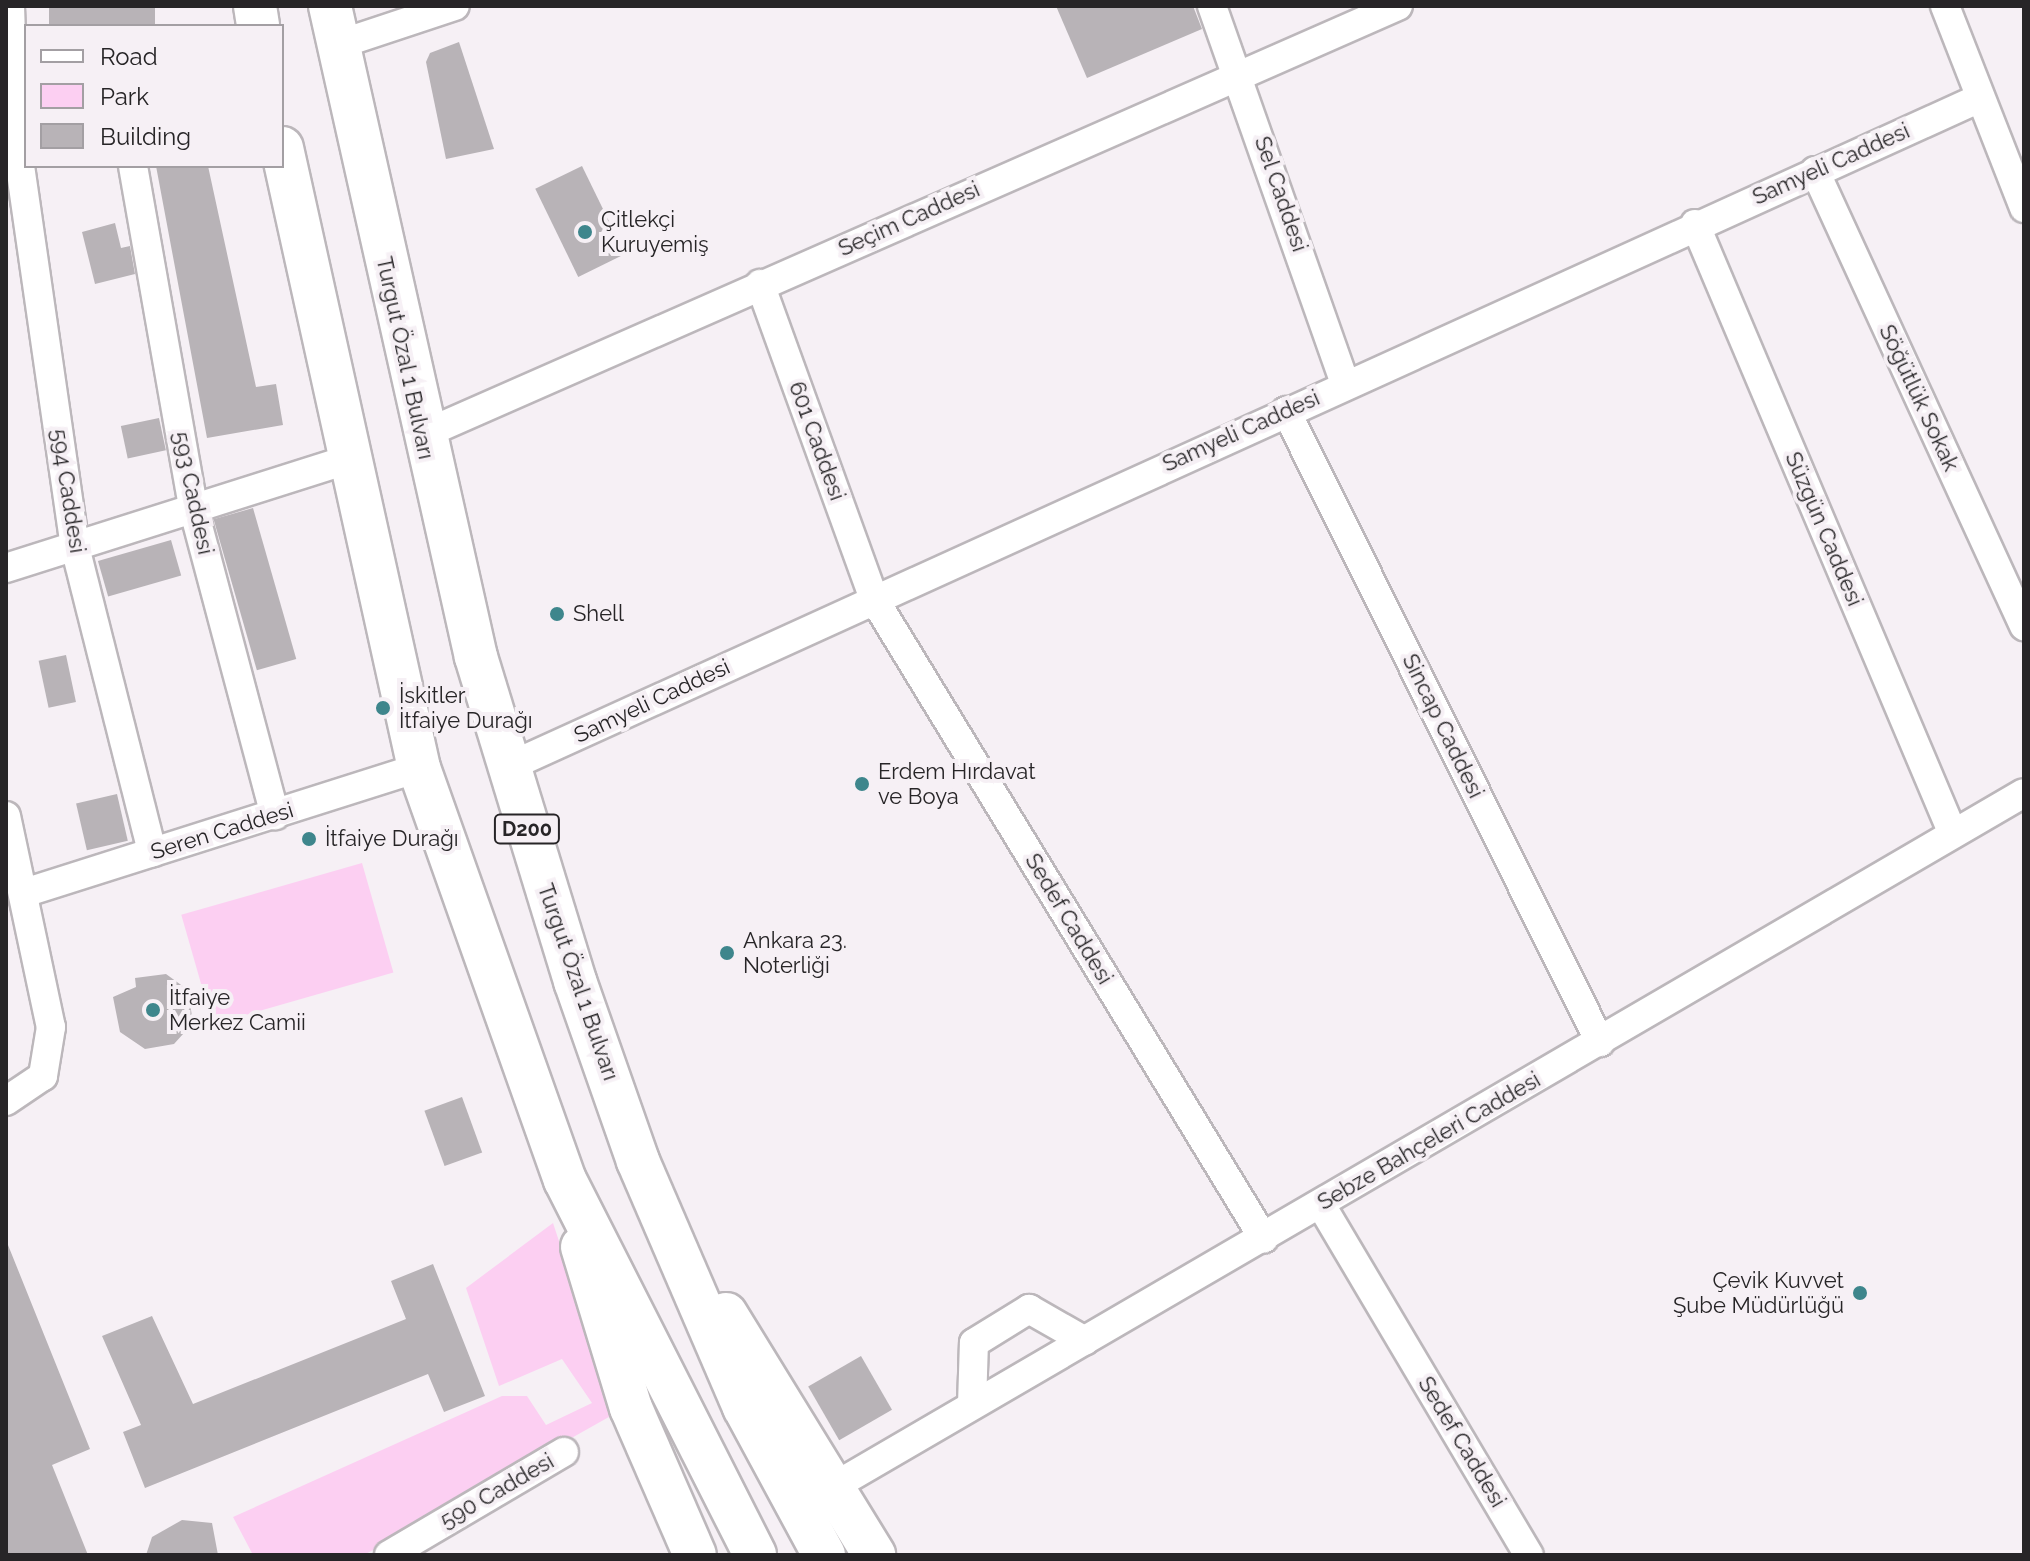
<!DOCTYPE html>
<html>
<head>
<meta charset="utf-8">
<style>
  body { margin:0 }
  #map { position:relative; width:2030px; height:1561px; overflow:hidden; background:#f6f0f5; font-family:Raleway,sans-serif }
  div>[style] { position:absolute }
  .green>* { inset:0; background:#fccff2; transform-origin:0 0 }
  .building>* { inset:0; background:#b8b3b7; transform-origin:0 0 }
  .roads { filter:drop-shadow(2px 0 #bcb7bb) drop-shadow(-2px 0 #bcb7bb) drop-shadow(0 2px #bcb7bb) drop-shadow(0 -2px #bcb7bb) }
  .minor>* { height:28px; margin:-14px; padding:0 14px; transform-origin:14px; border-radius:14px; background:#fff }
  .highway>* { height:42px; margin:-21px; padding:0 21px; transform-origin:21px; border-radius:21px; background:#fff }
  .dots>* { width:22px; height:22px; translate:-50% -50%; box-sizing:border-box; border:4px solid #f6f0f5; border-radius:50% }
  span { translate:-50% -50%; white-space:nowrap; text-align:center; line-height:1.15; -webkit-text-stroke:8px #f6f0f5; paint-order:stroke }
  .shield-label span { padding:2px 6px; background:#f6f0f5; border:2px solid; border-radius:6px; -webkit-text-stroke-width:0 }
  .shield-label { font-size:20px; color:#272527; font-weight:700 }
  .street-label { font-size:22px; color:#272527 }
  .poi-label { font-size:22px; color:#272527 }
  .left { translate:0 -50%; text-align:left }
  .right { translate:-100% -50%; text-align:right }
  .frame { position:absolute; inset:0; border:8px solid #272527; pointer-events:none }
  .legend { position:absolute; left:24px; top:24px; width:260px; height:144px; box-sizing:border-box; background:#f6f0f5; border:2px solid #a39fa3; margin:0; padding:10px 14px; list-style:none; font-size:24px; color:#272527 }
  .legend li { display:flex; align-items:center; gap:16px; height:40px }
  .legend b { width:40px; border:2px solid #a39fa3 }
</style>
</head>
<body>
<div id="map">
  <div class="green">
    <i style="left:362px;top:863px;width:114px;height:188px;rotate:74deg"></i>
    <i style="clip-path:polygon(553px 1223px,616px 1413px,364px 1555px,253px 1555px,233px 1517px,502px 1396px,527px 1396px,546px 1425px,592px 1403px,562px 1359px,499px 1386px,466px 1288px)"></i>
  </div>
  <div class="building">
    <i style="left:49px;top:6px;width:106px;height:20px"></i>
    <i style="clip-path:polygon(1056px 6px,1193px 6px,1202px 29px,1087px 78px)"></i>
    <i style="clip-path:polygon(459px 42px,494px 149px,446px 159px,426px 62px,430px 53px)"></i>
    <i style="clip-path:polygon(156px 166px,208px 166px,256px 387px,276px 384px,283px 425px,207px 438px)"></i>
    <i style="left:582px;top:166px;width:98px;height:52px;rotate:64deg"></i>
    <i style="clip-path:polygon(115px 223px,121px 248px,130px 246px,135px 274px,95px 284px,82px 232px)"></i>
    <i style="left:159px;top:418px;width:33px;height:39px;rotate:78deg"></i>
    <i style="left:253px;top:508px;width:157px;height:41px;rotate:74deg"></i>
    <i style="left:171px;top:540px;width:37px;height:76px;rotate:74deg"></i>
    <i style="left:66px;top:655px;width:48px;height:28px;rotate:78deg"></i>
    <i style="left:117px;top:794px;width:48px;height:42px;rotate:77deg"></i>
    <i style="clip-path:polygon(166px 974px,188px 990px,193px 1023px,174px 1044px,145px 1049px,120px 1032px,113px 997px,136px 987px,135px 978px)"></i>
    <i style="left:462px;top:1097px;width:59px;height:40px;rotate:70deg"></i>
    <i style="clip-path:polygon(6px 1240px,90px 1449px,52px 1465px,88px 1555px,6px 1555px)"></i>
    <i style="clip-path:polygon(433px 1264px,485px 1396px,444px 1412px,428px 1374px,145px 1488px,123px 1432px,141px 1425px,102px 1336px,152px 1316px,193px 1404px,406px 1319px,391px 1281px)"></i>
    <i style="left:861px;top:1356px;width:62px;height:61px;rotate:60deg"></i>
    <i style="clip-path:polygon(182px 1520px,212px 1523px,218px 1555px,146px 1555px,152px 1537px)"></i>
  </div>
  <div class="roads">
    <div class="minor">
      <i style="left:10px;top:6px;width:118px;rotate:88.1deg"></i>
      <i style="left:14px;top:124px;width:427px;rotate:81.8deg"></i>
      <i style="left:75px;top:547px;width:315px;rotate:75.8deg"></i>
      <i style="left:1212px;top:6px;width:401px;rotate:70.6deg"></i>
      <i style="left:1945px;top:6px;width:217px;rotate:68.6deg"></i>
      <i style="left:337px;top:45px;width:124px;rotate:-18.3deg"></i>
      <i style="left:133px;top:166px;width:350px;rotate:80deg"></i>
      <i style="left:194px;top:511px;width:315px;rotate:75.1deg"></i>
      <i style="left:1815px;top:171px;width:501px;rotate:65.33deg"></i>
      <i style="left:1695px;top:224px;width:662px;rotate:67.07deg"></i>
      <i style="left:760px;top:284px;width:335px;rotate:70.1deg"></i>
      <i style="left:874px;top:599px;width:749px;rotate:58.64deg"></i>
      <i style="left:1286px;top:411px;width:705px;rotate:63.54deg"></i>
      <i style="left:422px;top:435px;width:1066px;rotate:-23.73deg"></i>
      <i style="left:6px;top:568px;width:357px;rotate:-17.6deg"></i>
      <i style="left:508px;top:767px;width:1612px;rotate:-24.44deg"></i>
      <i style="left:6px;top:816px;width:216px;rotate:78deg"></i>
      <i style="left:51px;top:1027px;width:50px;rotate:99.3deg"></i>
      <i style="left:43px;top:1076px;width:45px;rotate:146deg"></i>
      <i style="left:24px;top:893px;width:414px;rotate:-17.6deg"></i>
      <i style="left:1321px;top:1205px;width:407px;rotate:59.3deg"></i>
      <i style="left:972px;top:1405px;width:62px;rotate:-88.2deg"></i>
      <i style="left:974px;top:1343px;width:65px;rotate:-31.7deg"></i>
      <i style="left:1029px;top:1309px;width:64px;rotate:29.7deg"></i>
      <i style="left:833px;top:1487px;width:1378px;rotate:-30.23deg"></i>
      <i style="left:389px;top:1555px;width:203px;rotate:-30.5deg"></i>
    </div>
    <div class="highway">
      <i style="left:255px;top:6px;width:20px;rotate:81deg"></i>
      <i style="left:330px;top:6px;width:667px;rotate:77.36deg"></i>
      <i style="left:476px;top:657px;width:339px;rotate:73deg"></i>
      <i style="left:575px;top:981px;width:191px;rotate:70.7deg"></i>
      <i style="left:638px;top:1161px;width:268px;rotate:66.7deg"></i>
      <i style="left:744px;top:1407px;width:168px;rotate:61.6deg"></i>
      <i style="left:282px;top:148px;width:635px;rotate:77.54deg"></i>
      <i style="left:419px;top:768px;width:437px;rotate:70.5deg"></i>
      <i style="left:565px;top:1180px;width:420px;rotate:63.1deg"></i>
      <i style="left:582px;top:1247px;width:168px;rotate:73.1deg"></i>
      <i style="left:631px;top:1408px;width:160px;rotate:66.5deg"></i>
      <i style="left:726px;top:1314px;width:283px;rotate:58.4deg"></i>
    </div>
  </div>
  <div class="dots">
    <i style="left:585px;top:232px;background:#3e868c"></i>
    <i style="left:557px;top:614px;background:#3e868c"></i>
    <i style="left:383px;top:708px;background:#3e868c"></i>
    <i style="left:862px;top:784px;background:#3e868c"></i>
    <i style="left:309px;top:839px;background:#3e868c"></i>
    <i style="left:727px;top:953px;background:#3e868c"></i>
    <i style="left:153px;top:1010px;background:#3e868c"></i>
    <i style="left:1860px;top:1293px;background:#3e868c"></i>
  </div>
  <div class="shield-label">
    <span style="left:527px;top:829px">D200</span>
  </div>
  <div class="street-label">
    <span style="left:1831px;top:164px;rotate:-24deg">Samyeli Caddesi</span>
    <span style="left:1281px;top:194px;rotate:71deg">Sel Caddesi</span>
    <span style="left:909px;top:219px;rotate:-24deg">Seçim Caddesi</span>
    <span style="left:405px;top:358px;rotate:78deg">Turgut Özal 1 Bulvarı</span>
    <span style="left:1919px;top:398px;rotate:65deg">Söğütlük Sokak</span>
    <span style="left:1241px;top:431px;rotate:-24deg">Samyeli Caddesi</span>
    <span style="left:817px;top:441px;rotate:70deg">601 Caddesi</span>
    <span style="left:68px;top:491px;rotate:81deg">594 Caddesi</span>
    <span style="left:193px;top:493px;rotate:78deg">593 Caddesi</span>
    <span style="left:1824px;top:529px;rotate:67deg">Süzgün Caddesi</span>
    <span style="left:652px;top:701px;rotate:-25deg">Samyeli Caddesi</span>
    <span style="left:1443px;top:726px;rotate:64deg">Sincap Caddesi</span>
    <span style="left:222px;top:831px;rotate:-17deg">Seren Caddesi</span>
    <span style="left:1069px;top:919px;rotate:59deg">Sedef Caddesi</span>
    <span style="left:578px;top:982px;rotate:71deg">Turgut Özal 1 Bulvarı</span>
    <span style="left:1429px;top:1141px;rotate:-30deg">Sebze Bahçeleri Caddesi</span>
    <span style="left:1462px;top:1442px;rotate:59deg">Sedef Caddesi</span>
    <span style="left:497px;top:1491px;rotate:-30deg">590 Caddesi</span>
  </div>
  <div class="poi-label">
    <span class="left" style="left:601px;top:232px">Çitlekçi<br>Kuruyemiş</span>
    <span class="left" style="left:573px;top:614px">Shell</span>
    <span class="left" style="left:399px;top:708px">İskitler<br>İtfaiye Durağı</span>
    <span class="left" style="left:878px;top:784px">Erdem Hırdavat<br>ve Boya</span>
    <span class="left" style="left:325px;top:839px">İtfaiye Durağı</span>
    <span class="left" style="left:743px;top:953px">Ankara 23.<br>Noterliği</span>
    <span class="left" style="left:169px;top:1010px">İtfaiye<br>Merkez Camii</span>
    <span class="right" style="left:1844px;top:1293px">Çevik Kuvvet<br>Şube Müdürlüğü</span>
  </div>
  <div class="frame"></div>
  <ul class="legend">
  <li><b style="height:10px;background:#fff"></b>Road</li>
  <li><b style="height:22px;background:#fccff2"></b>Park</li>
  <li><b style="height:22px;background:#b8b3b7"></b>Building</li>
  </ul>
</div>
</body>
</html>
